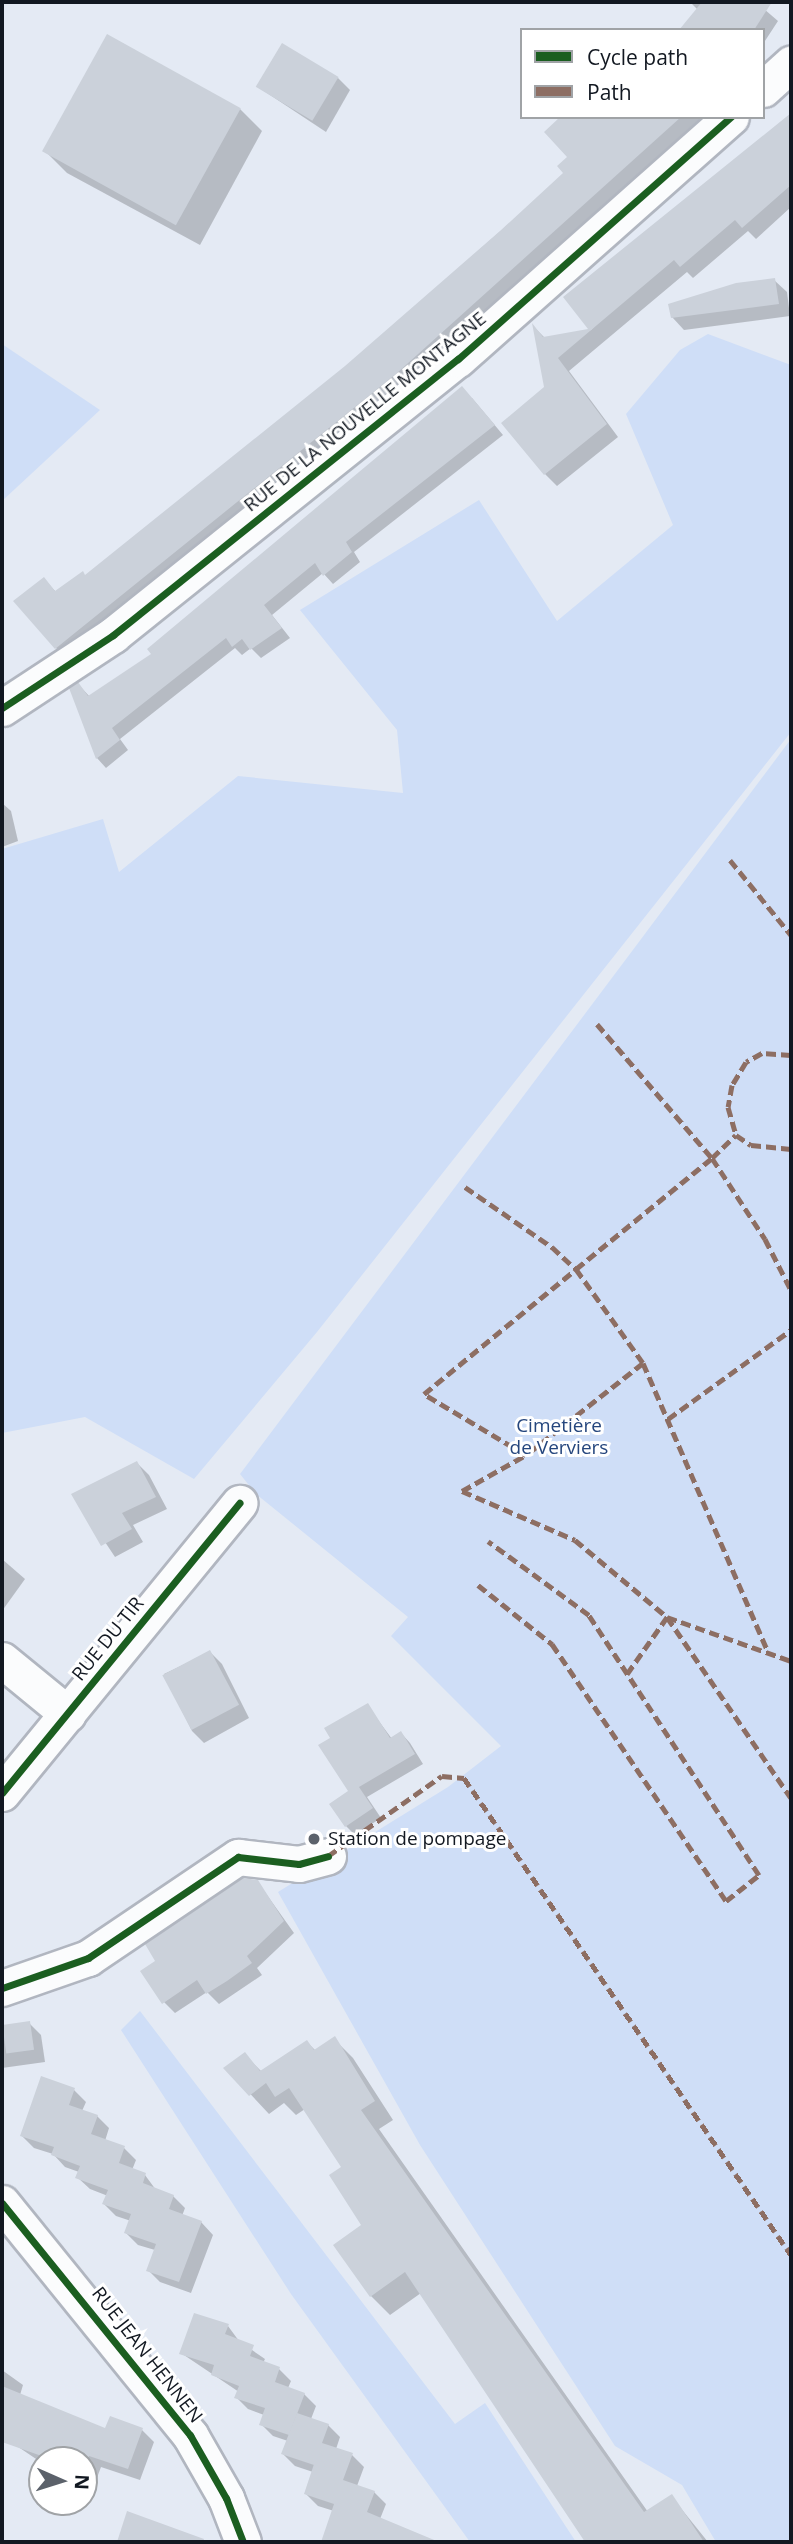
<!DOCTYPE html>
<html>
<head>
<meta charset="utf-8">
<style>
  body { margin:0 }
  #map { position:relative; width:793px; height:2544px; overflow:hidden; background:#e4eaf4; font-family:"Open Sans",sans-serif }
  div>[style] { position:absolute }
  .green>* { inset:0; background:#cfdef7 }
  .shadow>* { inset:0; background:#0003 }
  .building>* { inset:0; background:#cbd1da; transform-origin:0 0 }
  .roads { filter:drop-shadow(2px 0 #b1b6c0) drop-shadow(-2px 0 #b1b6c0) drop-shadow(0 2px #b1b6c0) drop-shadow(0 -2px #b1b6c0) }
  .street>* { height:35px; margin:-17.5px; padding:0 17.5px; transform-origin:17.5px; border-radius:17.5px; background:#fbfcfd }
  .quiet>* { height:5px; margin-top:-2.5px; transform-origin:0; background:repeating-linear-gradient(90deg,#8d6e63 0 10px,transparent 0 15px) }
  .cycleway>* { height:7px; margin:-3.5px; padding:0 3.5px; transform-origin:3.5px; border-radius:3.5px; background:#1b5e20 }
  .dots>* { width:19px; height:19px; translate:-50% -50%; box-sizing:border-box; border:4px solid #fff; border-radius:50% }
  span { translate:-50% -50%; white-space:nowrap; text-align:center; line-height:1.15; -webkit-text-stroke:6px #fff; paint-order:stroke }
  .street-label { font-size:19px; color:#121821 }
  .park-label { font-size:19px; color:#25467d }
  .poi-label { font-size:19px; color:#121821 }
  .left { translate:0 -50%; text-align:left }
  .frame { position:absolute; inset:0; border:4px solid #121821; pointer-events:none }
  .legend { position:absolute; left:520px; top:28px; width:245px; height:91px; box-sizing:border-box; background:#fff; border:2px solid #a0a3a6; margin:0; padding:9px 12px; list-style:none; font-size:21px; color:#121821 }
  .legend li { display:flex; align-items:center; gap:14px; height:35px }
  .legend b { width:35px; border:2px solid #a0a3a6 }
  .north { position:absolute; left:28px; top:2446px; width:70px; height:70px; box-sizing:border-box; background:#fff; border:2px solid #a0a3a6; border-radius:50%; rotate:93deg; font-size:19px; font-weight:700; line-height:28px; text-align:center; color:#121821 }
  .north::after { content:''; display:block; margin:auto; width:24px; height:32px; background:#5c626b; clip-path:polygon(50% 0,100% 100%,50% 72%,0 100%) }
</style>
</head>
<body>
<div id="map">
  <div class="green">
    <i style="clip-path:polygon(708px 334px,791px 365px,791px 732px,317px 1332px,194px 1479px,85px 1417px,2px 1433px,2px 849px,103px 819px,119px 872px,238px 776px,403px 793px,397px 730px,300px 610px,479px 500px,557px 621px,673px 525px,626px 414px,680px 350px)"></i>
    <i style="clip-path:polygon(2px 344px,100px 410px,2px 501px)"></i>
    <i style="clip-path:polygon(791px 739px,791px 2542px,716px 2542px,682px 2485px,615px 2446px,420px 2145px,278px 1892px,448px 1787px,501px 1746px,391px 1636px,408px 1617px,256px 1494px,240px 1474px)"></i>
    <i style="clip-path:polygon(140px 2011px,455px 2424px,485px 2403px,576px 2542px,470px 2542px,291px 2294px,121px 2030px)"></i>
  </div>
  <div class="shadow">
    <i style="clip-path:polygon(690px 2px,756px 2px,778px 21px,763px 44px,763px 30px,682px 30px,698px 10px)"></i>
    <i style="clip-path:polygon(107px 37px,240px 109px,262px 131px,200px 245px,67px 173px,45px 151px)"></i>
    <i style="clip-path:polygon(338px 78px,350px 90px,326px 132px,258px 87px)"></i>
    <i style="clip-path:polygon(791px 116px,791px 207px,756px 239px,748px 231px,693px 278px,687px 272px,569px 371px,618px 437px,557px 486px,545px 474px,546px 388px,535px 328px,545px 338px,591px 330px,742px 159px)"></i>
    <i style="clip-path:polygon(609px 117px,709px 117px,408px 384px,67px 659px,56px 648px,44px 579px,56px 592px,86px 576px,346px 368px,566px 173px)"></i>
    <i style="clip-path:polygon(774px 280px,787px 292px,790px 316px,684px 330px,672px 317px)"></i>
    <i style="clip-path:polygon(472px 398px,503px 435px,354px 552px,360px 562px,333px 584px,323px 573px,272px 615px,290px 638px,261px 658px,251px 648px,242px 655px,235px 648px,120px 739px,128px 750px,106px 768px,97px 758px,71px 689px,78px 684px,90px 697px,153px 654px)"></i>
    <i style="clip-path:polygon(2px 803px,11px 811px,18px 841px,2px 847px)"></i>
    <i style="clip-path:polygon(137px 1463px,149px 1475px,167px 1509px,133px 1525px,143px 1542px,115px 1557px,73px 1494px)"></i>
    <i style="clip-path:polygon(2px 1559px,25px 1579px,2px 1611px)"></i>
    <i style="clip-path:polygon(210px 1652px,222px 1664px,249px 1718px,204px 1743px,192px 1731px,164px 1674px)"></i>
    <i style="clip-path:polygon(367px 1705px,392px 1739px,401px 1733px,410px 1743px,423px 1764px,367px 1797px,381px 1818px,355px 1835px,346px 1826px,350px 1792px,332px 1738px)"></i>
    <i style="clip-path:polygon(257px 1881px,294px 1933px,257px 1968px,262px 1975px,219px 2004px,207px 1992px,175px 2013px,164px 2002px,157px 1961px)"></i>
    <i style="clip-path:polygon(29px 2023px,41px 2035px,45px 2062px,2px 2068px,2px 2027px)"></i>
    <i style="clip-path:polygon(334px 2039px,353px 2058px,393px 2120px,379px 2129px,648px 2512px,671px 2496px,708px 2542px,587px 2542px,421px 2293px,390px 2315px,371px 2296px,363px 2225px,343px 2167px,305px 2109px,296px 2115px,284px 2103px,269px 2114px,226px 2068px,244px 2054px,262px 2072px,307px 2042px,316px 2051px)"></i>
    <i style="clip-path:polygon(74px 2090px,86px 2102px,82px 2111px,97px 2116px,109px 2128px,105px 2141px,124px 2148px,136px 2160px,132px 2170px,145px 2175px,156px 2190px,173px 2196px,185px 2208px,182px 2216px,201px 2222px,213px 2235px,191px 2293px,160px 2282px,148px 2270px,155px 2250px,138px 2245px,126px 2233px,131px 2221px,116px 2216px,104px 2204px,108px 2196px,90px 2189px,77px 2177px,79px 2172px,65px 2167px,53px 2154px,34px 2148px,22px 2136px)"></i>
    <i style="clip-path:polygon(228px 2326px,239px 2341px,265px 2359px,263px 2363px,279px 2369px,291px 2381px,288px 2388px,304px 2394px,316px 2406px,311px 2419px,328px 2425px,340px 2437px,336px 2449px,352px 2455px,364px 2467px,357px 2486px,374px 2492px,386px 2504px,380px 2519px,410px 2542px,339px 2542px,327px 2530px,334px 2511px,318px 2506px,306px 2494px,313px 2472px,295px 2466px,283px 2454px,288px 2441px,273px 2436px,261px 2424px,264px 2415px,248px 2409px,236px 2397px,239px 2392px,181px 2353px)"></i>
    <i style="clip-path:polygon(2px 2370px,23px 2385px,20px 2395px,106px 2430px,111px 2418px,142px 2430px,154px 2442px,140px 2480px,101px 2467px,92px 2491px,84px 2489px,84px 2460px,42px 2463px,8px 2440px,2px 2434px)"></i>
    <i style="clip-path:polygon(128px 2514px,208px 2542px,119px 2542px)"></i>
  </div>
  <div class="building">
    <i style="clip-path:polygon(702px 2px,772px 2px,754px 30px,679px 30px)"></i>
    <i style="left:107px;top:34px;width:153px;height:134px;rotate:29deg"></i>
    <i style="left:282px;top:43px;width:66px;height:51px;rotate:31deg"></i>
    <i style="clip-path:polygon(791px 113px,791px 185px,742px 228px,735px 220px,680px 267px,674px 260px,558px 358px,607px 424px,544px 475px,501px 423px,544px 387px,532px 323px,543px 337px,588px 329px,563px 297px)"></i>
    <i style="clip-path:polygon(560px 117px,681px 117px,397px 373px,55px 649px,13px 601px,44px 577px,55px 591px,83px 571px,85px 575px,345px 366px,500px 231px,563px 173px,557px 166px,567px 157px,544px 132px)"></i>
    <i style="clip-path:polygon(775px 278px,779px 304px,671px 318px,668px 304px,736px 283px)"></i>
    <i style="clip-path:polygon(462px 386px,495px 425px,346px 542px,352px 552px,323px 576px,315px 563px,264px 605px,282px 628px,250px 650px,242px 639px,232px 647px,226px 638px,112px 728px,120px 740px,96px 759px,69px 688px,78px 682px,88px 696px,151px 654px,147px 649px)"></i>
    <i style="clip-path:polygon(137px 1461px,156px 1497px,122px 1513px,132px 1529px,101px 1546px,71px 1494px)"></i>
    <i style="left:210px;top:1650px;width:62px;height:54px;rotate:62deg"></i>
    <i style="clip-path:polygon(368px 1703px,390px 1738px,401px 1731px,415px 1754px,359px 1787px,373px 1808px,345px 1827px,329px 1804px,348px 1791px,318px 1745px,330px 1738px,324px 1728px)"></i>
    <i style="clip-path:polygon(243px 1878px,258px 1880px,284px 1921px,247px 1956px,252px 1963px,227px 1981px,206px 1994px,197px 1980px,162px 2004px,140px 1971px,155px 1961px,145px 1944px)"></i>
    <i style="left:30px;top:2021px;width:29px;height:28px;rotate:82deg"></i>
    <i style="clip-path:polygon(335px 2036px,375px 2101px,361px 2110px,644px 2512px,672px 2494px,704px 2542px,585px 2542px,405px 2272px,370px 2297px,333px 2245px,361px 2225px,329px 2175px,341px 2167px,289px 2088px,275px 2097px,266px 2083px,249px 2096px,223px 2068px,245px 2052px,260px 2071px,307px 2040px,314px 2050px)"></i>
    <i style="clip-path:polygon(41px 2076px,75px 2088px,69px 2105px,98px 2115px,91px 2134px,125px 2146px,119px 2163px,146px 2173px,143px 2183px,174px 2195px,169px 2209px,202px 2221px,179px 2282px,146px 2271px,156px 2244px,124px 2233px,131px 2214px,102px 2204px,108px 2190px,75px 2178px,80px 2166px,51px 2155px,54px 2147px,20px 2136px)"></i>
    <i style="clip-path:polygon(194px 2313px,229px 2324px,225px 2334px,254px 2345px,250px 2356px,280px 2367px,275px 2382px,305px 2393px,289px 2435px,259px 2425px,265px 2408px,234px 2398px,239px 2386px,211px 2375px,214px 2365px,179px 2354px)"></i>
    <i style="clip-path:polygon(2px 2386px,105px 2428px,110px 2416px,143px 2428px,128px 2469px,89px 2456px,84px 2469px,84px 2460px,53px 2460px,2px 2442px)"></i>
    <i style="clip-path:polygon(297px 2413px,329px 2424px,322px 2443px,353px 2453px,343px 2480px,375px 2491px,367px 2512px,439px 2542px,321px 2542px,334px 2504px,304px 2494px,316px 2458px,314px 2465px,281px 2454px)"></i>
    <i style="clip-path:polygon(127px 2511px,204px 2539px,203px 2542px,117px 2542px)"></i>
  </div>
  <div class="roads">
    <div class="street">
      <i style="left:763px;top:89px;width:38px;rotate:-42deg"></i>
      <i style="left:2px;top:708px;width:133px;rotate:-33.3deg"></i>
      <i style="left:113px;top:635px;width:442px;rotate:-38.7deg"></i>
      <i style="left:458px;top:359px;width:365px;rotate:-41.6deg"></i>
      <i style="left:2px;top:1660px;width:85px;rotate:39.3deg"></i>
      <i style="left:2px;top:1793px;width:375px;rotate:-50.7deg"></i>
      <i style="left:2px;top:1988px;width:91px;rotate:-19.2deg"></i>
      <i style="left:88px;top:1958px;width:181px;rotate:-34deg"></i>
      <i style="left:238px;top:1857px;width:61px;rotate:6.5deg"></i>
      <i style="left:299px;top:1864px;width:30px;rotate:-15deg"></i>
      <i style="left:2px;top:2203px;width:299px;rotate:51deg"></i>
      <i style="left:190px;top:2435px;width:73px;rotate:60.3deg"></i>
      <i style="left:226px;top:2498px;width:47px;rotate:68.9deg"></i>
    </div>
  </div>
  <div class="quiet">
    <i style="left:730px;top:860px;width:97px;rotate:50.9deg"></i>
    <i style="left:597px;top:1024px;width:177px;rotate:49.4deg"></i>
    <i style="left:712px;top:1158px;width:97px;rotate:56.8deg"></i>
    <i style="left:765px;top:1239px;width:57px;rotate:63deg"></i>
    <i style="left:791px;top:1055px;width:29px;rotate:-176deg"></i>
    <i style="left:762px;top:1053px;width:18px;rotate:151deg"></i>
    <i style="left:746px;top:1062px;width:27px;rotate:121deg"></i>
    <i style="left:732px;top:1085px;width:22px;rotate:100deg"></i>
    <i style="left:728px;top:1107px;width:29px;rotate:74deg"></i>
    <i style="left:736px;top:1135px;width:18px;rotate:34deg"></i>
    <i style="left:751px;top:1145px;width:40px;rotate:5.7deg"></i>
    <i style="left:465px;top:1187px;width:106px;rotate:34.6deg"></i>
    <i style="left:552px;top:1247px;width:33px;rotate:43deg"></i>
    <i style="left:576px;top:1269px;width:115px;rotate:54.5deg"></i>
    <i style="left:643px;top:1363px;width:149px;rotate:141.8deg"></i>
    <i style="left:526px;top:1455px;width:119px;rotate:-149.1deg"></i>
    <i style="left:424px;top:1394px;width:197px;rotate:-39.4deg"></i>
    <i style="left:576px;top:1269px;width:176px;rotate:-39.2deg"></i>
    <i style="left:712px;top:1158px;width:33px;rotate:-44deg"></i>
    <i style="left:643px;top:1363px;width:315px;rotate:66.6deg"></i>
    <i style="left:668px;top:1419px;width:152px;rotate:-35.9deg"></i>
    <i style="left:462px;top:1491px;width:123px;rotate:23.4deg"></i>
    <i style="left:575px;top:1540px;width:120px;rotate:39.9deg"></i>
    <i style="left:667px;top:1617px;width:132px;rotate:19.5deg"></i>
    <i style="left:462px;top:1491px;width:73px;rotate:-29.4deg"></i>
    <i style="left:478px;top:1585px;width:95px;rotate:38.6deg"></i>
    <i style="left:552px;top:1644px;width:310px;rotate:55.9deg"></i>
    <i style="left:726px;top:1901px;width:42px;rotate:-38.2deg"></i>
    <i style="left:759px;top:1875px;width:311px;rotate:-123.2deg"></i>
    <i style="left:589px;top:1615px;width:125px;rotate:-143.8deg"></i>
    <i style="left:627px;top:1674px;width:70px;rotate:-54.9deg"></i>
    <i style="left:667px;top:1617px;width:219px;rotate:55.6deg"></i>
    <i style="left:328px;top:1856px;width:139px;rotate:-35.1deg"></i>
    <i style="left:442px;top:1776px;width:22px;rotate:5deg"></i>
    <i style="left:464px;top:1778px;width:578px;rotate:55.57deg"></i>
  </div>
  <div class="cycleway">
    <i style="left:2px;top:708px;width:133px;rotate:-33.3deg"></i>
    <i style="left:113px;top:635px;width:442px;rotate:-38.7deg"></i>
    <i style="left:458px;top:359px;width:365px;rotate:-41.6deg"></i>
    <i style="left:2px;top:1793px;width:375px;rotate:-50.7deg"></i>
    <i style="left:2px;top:1988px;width:91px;rotate:-19.2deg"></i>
    <i style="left:88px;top:1958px;width:181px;rotate:-34deg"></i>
    <i style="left:238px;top:1857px;width:61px;rotate:6.5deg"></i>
    <i style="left:299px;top:1864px;width:30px;rotate:-15deg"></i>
    <i style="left:2px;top:2203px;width:299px;rotate:51deg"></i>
    <i style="left:190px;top:2435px;width:73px;rotate:60.3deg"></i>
    <i style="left:226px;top:2498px;width:47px;rotate:68.9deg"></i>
  </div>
  <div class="dots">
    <i style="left:314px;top:1839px;background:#5c626b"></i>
  </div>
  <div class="street-label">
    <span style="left:365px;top:412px;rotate:-39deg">RUE DE LA NOUVELLE MONTAGNE</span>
    <span style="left:108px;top:1639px;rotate:-51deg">RUE DU TIR</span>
    <span style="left:147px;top:2355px;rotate:52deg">RUE JEAN HENNEN</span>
  </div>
  <div class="park-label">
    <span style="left:559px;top:1437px">Cimetière<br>de Verviers</span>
  </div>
  <div class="poi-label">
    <span class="left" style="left:328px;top:1839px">Station de pompage</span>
  </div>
  <div class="frame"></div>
  <ul class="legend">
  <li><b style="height:9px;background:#1b5e20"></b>Cycle path</li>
  <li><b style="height:9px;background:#8d6e63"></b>Path</li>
  </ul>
  <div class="north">N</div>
</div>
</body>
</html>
